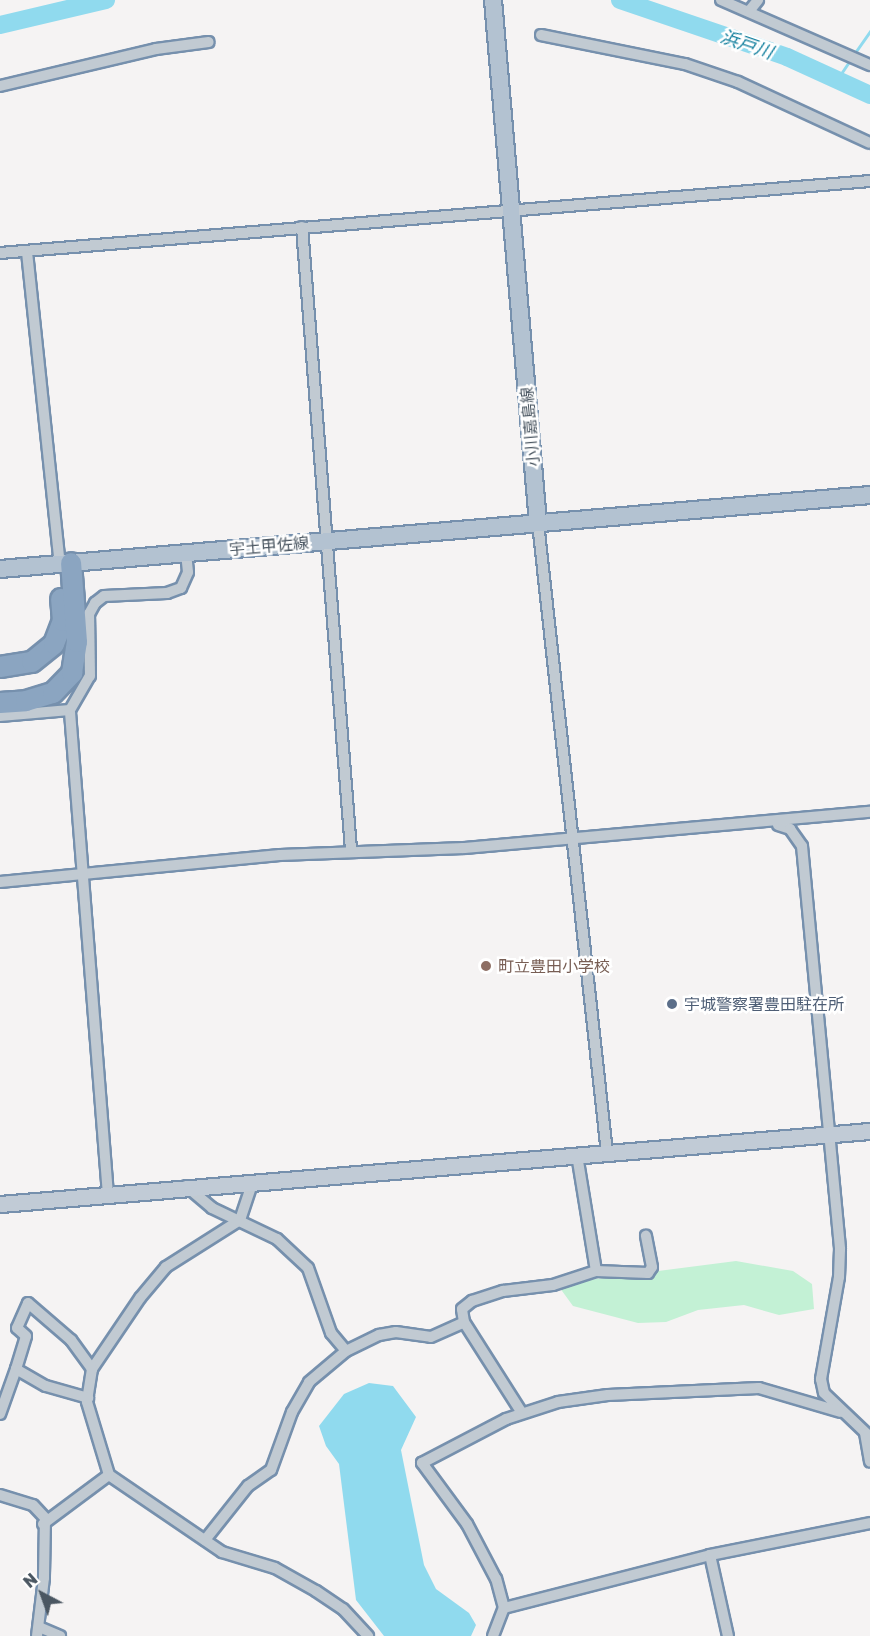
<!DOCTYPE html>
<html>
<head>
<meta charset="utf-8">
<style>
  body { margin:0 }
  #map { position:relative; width:870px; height:1636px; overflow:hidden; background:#f5f3f3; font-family:"Golos Text","Noto Sans JP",sans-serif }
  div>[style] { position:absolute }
  .green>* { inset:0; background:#c3f1d5 }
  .water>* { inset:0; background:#90daee }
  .stream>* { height:3px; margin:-1.5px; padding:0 1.5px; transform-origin:1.5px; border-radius:1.5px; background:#90daee }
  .river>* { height:18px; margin:-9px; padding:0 9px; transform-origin:9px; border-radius:9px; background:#90daee }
  .roads { filter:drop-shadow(2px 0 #7690ad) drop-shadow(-2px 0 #7690ad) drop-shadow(0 2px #7690ad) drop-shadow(0 -2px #7690ad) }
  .street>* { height:10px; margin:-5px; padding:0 5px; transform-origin:5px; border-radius:5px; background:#c1cad2 }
  .secondary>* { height:15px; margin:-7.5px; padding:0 7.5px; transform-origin:7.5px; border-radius:7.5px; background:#c1cbd6 }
  .primary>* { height:16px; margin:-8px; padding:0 8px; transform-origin:8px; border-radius:8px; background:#b3c2d1 }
  .highway>* { height:20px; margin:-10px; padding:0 10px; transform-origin:10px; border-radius:10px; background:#8ba5c1 }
  .dots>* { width:16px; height:16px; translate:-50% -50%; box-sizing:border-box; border:3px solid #fff; border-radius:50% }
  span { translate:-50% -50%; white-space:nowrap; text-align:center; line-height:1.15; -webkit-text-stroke:5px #fff; paint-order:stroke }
  .street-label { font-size:16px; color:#4a5661 }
  .education-label { font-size:16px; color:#785e54 }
  .left { translate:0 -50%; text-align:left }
  .service-label { font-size:16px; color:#4e5e75 }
  .water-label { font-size:18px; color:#0c7c9b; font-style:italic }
  .north { position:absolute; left:12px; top:1564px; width:60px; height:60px; -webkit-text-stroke:4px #fff; paint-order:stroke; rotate:319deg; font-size:16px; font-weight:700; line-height:24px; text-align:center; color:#4a5661 }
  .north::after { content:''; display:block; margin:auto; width:21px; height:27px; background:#4a5661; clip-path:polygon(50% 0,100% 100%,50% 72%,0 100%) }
</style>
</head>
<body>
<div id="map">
  <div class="green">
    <i style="clip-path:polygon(736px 1261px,793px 1271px,812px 1284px,814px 1309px,779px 1315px,744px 1305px,698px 1310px,666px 1322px,638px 1323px,573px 1306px,557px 1284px)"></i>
  </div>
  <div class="water">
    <i style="clip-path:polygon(369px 1383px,393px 1386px,416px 1417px,401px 1450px,424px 1565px,436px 1589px,469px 1613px,476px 1625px,471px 1636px,384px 1636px,356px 1600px,339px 1464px,326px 1446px,319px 1426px,344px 1394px)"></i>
  </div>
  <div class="stream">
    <i style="left:854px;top:54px;width:28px;rotate:-55deg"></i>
    <i style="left:838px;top:78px;width:22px;rotate:-56deg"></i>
  </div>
  <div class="river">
    <i style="left:620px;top:0;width:176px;rotate:18.8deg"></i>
    <i style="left:787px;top:57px;width:91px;rotate:24.6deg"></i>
    <i style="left:0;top:25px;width:109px;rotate:-13.3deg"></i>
  </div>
  <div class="roads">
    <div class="street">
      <i style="left:721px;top:0;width:163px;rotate:23.6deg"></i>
      <i style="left:750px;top:10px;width:13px;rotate:-51deg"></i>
      <i style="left:541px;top:35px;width:147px;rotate:11.4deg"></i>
      <i style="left:685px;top:64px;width:56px;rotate:18.8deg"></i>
      <i style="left:738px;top:82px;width:145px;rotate:24.8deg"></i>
      <i style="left:0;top:86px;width:160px;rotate:-13.3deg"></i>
      <i style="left:156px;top:49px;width:53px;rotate:-7.5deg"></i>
      <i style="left:302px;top:227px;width:625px;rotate:85.5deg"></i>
      <i style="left:27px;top:252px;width:314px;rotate:84deg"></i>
      <i style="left:0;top:253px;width:873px;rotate:-4.73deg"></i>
      <i style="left:538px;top:523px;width:634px;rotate:83.75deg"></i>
      <i style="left:0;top:716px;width:70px;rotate:-4.9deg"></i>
      <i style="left:778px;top:825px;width:13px;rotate:18deg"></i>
      <i style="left:790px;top:829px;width:21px;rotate:55deg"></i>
      <i style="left:802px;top:846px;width:405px;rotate:84.6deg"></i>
      <i style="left:840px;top:1249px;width:28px;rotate:92deg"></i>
      <i style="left:839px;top:1277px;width:104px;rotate:100deg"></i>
      <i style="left:821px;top:1379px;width:14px;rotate:78deg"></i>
      <i style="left:824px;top:1393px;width:64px;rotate:43.7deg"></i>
      <i style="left:0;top:882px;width:281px;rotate:-5.5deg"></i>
      <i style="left:280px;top:855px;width:184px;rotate:-2.2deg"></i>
      <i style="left:464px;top:848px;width:408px;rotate:-5.1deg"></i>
      <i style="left:253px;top:1181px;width:41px;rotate:108.4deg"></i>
      <i style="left:240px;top:1220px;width:88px;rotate:147.6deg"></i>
      <i style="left:166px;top:1267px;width:40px;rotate:130deg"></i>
      <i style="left:140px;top:1298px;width:86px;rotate:124.1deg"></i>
      <i style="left:92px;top:1369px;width:33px;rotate:99deg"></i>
      <i style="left:87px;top:1402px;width:76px;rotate:73.2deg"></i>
      <i style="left:109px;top:1475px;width:137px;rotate:34.3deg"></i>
      <i style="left:222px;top:1552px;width:55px;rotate:16.8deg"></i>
      <i style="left:275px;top:1568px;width:47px;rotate:29.3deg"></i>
      <i style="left:316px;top:1591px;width:32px;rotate:34deg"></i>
      <i style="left:343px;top:1609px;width:37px;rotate:47deg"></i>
      <i style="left:186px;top:1186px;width:34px;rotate:40deg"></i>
      <i style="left:212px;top:1208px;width:72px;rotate:25.5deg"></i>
      <i style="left:277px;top:1239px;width:42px;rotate:43.1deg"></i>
      <i style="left:308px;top:1268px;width:69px;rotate:70.5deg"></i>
      <i style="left:331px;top:1333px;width:23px;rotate:50deg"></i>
      <i style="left:346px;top:1351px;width:37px;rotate:-26deg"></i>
      <i style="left:379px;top:1335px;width:17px;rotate:-10deg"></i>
      <i style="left:396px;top:1332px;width:35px;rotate:8deg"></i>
      <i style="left:431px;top:1337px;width:36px;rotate:-24deg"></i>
      <i style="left:464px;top:1322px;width:108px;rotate:57.5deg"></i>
      <i style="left:108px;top:1195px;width:486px;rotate:-94.5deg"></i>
      <i style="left:70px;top:710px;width:39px;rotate:-60deg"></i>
      <i style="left:90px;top:676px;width:62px;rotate:-90.9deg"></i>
      <i style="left:89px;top:614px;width:13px;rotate:-61deg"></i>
      <i style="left:95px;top:603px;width:11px;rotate:-38deg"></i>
      <i style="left:104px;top:596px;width:63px;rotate:-2.7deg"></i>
      <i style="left:167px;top:593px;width:15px;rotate:-20deg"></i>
      <i style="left:181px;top:588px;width:17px;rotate:-66deg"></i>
      <i style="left:188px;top:572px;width:19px;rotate:-96deg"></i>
      <i style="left:596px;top:1271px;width:52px;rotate:2.2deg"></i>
      <i style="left:648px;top:1273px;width:7px;rotate:-56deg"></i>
      <i style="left:652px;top:1267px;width:32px;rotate:-101deg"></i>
      <i style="left:464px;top:1322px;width:13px;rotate:-99deg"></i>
      <i style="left:462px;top:1309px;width:13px;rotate:-39deg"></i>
      <i style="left:472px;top:1301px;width:33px;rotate:-18deg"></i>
      <i style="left:503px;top:1291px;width:50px;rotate:-6.8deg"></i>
      <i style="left:553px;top:1285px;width:45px;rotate:-18deg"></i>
      <i style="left:596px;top:1271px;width:118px;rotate:-99.3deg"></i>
      <i style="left:16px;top:1369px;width:34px;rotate:-73deg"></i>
      <i style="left:26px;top:1336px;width:12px;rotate:-138deg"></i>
      <i style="left:17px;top:1328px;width:27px;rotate:-66deg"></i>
      <i style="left:28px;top:1303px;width:57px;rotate:40.7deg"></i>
      <i style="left:71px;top:1340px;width:36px;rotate:54deg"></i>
      <i style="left:0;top:1414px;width:48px;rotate:-70.4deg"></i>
      <i style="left:16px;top:1369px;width:34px;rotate:30deg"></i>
      <i style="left:46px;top:1386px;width:44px;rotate:15.9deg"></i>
      <i style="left:865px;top:1433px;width:29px;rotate:80deg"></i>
      <i style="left:0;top:1495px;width:34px;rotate:17deg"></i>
      <i style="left:33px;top:1505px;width:18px;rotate:47deg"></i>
      <i style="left:45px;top:1518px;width:60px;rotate:91deg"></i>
      <i style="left:44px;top:1578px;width:58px;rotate:96.9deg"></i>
      <i style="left:43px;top:1524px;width:82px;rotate:-36.6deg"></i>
      <i style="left:205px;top:1540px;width:69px;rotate:-51.5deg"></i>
      <i style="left:248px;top:1486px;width:28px;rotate:-35deg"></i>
      <i style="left:271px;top:1470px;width:62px;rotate:-70.1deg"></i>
      <i style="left:292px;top:1412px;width:34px;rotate:-60deg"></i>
      <i style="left:309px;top:1382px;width:48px;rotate:-40deg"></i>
      <i style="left:710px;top:1555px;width:83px;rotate:77.5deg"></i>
      <i style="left:504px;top:1608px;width:213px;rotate:-14.4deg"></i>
      <i style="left:710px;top:1555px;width:163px;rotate:-11.3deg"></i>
      <i style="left:39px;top:1627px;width:23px;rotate:23deg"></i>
      <i style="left:493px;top:1636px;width:30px;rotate:-69deg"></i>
      <i style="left:504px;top:1608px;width:30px;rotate:-105deg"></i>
      <i style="left:496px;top:1579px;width:62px;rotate:-117.8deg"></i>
      <i style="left:467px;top:1524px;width:76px;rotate:-126.4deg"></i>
      <i style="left:422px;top:1463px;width:95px;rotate:-27.6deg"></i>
      <i style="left:506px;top:1419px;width:55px;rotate:-18.1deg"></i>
      <i style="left:558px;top:1402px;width:50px;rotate:-8deg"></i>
      <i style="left:608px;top:1395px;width:151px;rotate:-2.7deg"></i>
      <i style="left:759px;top:1388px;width:85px;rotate:16.3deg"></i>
    </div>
    <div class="secondary">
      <i style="left:0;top:1204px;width:873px;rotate:-4.8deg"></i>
    </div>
    <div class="primary">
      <i style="left:493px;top:0;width:525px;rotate:85.08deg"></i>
      <i style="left:0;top:569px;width:873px;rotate:-4.86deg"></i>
    </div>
    <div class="highway">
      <i style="left:0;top:667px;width:32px;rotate:-9deg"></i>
      <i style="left:32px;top:662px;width:28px;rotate:-39deg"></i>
      <i style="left:54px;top:644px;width:25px;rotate:-69deg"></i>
      <i style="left:63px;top:621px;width:22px;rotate:-95deg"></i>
      <i style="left:0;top:703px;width:26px;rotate:-4deg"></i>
      <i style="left:26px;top:701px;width:28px;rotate:-17deg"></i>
      <i style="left:53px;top:693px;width:28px;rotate:-46deg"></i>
      <i style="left:72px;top:673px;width:31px;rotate:-81deg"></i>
      <i style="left:77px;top:642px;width:79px;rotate:-94.3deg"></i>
    </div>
  </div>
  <div class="dots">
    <i style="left:486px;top:966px;background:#8d6e63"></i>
    <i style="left:672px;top:1004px;background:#5c6f8a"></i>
  </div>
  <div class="street-label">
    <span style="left:530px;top:427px;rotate:-95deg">小川嘉島線</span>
    <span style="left:269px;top:546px;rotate:-5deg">宇土甲佐線</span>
  </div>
  <div class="education-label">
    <span class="left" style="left:498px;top:966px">町立豊田小学校</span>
  </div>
  <div class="service-label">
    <span class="left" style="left:684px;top:1004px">宇城警察署豊田駐在所</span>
  </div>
  <div class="water-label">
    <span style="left:747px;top:44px;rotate:19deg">浜戸川</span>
  </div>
  <div class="north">N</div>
</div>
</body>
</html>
